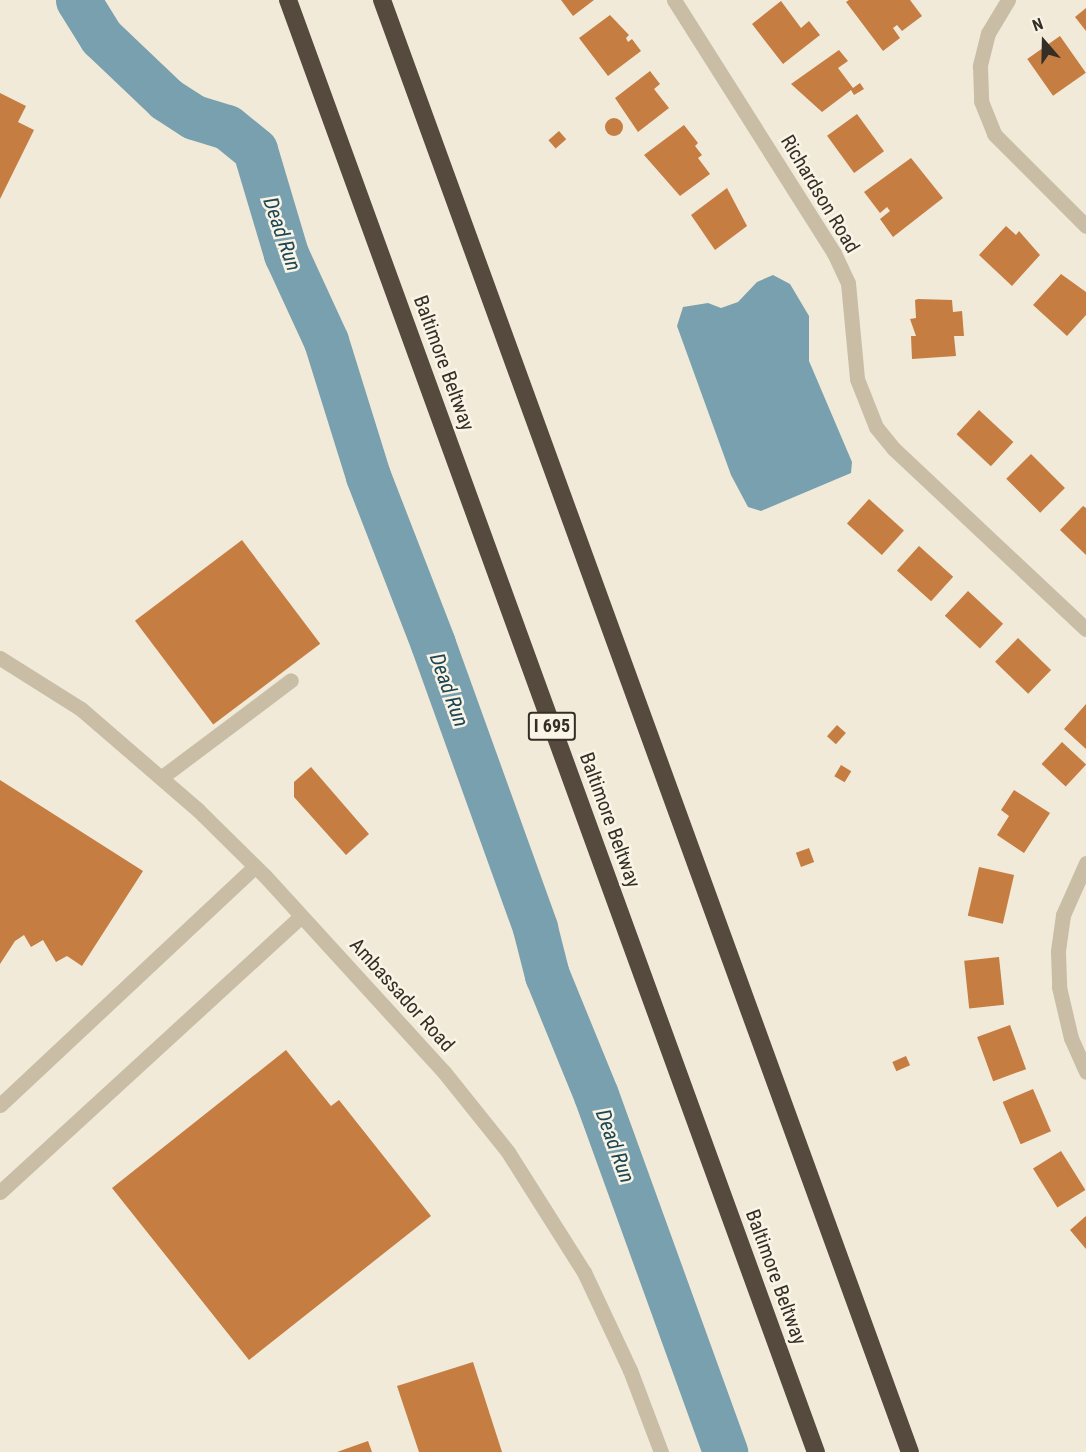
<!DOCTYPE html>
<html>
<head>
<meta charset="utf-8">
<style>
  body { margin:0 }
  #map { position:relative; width:1086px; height:1452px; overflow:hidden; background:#f1ead9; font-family:"Roboto Condensed",sans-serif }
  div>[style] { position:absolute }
  .water>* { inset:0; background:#78a0ae }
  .river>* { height:45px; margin:-22.5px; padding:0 22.5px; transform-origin:22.5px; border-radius:22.5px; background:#78a0ae }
  .building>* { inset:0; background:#c57d42; transform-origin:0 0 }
  .round { border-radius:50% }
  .minor>* { height:15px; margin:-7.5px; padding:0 7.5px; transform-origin:7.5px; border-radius:7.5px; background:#c9bda5 }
  .highway>* { height:18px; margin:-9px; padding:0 9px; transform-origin:9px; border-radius:9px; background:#554a3d }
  span { translate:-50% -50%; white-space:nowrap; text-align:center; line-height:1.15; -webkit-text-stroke:5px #f9f4e5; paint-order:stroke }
  .shield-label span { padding:2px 4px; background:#f9f4e5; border:2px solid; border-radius:4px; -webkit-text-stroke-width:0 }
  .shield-label { font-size:18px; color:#342e26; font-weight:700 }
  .street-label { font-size:20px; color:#342e26 }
  .water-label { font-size:21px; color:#1c4655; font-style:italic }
  .north { position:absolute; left:1014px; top:12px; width:60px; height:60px; -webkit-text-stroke:4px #f9f4e5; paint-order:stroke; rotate:340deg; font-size:16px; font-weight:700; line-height:24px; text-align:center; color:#342e26 }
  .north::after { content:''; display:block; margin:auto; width:21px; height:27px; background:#342e26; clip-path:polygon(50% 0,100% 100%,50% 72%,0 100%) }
</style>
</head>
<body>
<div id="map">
  <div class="water">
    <i style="clip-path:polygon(773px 275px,790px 284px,809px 316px,809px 361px,852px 462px,851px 473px,761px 511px,748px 507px,731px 475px,677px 326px,683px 307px,708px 303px,721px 308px,738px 302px,757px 282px)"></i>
  </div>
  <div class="river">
    <i style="left:78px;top:0;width:44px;rotate:58.1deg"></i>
    <i style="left:101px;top:37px;width:90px;rotate:43.6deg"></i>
    <i style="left:166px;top:99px;width:33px;rotate:33deg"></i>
    <i style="left:194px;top:117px;width:34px;rotate:17deg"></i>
    <i style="left:227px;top:127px;width:36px;rotate:39deg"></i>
    <i style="left:255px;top:150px;width:109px;rotate:73.4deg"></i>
    <i style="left:286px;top:254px;width:96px;rotate:65.3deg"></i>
    <i style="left:326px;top:341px;width:141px;rotate:72.7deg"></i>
    <i style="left:368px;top:476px;width:180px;rotate:68.8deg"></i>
    <i style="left:433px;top:644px;width:302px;rotate:70.2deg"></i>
    <i style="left:535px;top:928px;width:49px;rotate:75.7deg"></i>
    <i style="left:547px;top:975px;width:130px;rotate:67.8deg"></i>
    <i style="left:596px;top:1095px;width:380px;rotate:70.1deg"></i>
  </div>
  <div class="building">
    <i style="clip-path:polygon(561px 0,594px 0,573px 16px)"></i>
    <i style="clip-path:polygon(849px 0,910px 0,922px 16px,902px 31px,897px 25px,893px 28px,900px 38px,883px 51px,846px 2px)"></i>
    <i style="clip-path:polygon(781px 1px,801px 28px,809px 21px,820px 35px,783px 64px,752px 24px)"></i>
    <i style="clip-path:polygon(1086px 8px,1086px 31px,1075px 17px)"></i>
    <i style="clip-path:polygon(610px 15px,629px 35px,626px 38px,628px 42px,632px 39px,641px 51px,608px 76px,579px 38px)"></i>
    <i style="left:1060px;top:36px;width:45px;height:40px;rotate:55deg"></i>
    <i style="clip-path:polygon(839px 50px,848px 61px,838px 68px,853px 88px,860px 83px,864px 89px,854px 95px,851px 90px,822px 112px,791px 84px)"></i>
    <i style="clip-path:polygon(650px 71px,660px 84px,654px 89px,669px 108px,638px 132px,615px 98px)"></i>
    <i style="clip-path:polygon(0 93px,26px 106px,18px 122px,34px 130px,0 199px)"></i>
    <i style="left:857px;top:114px;width:46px;height:37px;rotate:54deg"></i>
    <i class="round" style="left:605px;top:118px;width:18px;height:18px"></i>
    <i style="clip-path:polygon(684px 125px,698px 143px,695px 146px,702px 155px,698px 158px,710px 174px,680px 196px,644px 155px)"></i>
    <i style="left:559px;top:131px;width:11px;height:14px;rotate:49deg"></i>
    <i style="clip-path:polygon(911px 158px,943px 198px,893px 237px,880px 219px,890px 211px,887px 207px,880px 213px,864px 192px)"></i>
    <i style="clip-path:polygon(727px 188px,747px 226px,715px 250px,691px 215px)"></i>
    <i style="clip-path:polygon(1006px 226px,1016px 235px,1019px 231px,1040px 255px,1012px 286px,979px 255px)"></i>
    <i style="clip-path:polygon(1061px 274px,1086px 292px,1086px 315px,1067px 336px,1033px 305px)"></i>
    <i style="clip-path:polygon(918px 299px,952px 300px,953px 312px,962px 311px,964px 336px,954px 336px,956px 356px,912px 359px,911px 336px,916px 336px,910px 319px,916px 318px,915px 300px)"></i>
    <i style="left:979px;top:410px;width:47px;height:33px;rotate:43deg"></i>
    <i style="left:1031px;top:454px;width:48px;height:35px;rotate:45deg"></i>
    <i style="left:869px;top:499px;width:47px;height:33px;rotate:42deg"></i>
    <i style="clip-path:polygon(1083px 506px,1086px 508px,1086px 555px,1060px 530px)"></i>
    <i style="left:242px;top:540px;width:130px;height:134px;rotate:53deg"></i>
    <i style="left:919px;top:546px;width:46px;height:33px;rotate:42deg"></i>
    <i style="left:968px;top:591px;width:48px;height:34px;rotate:43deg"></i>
    <i style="left:1018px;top:638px;width:46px;height:33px;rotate:44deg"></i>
    <i style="clip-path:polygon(1086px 704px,1086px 749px,1064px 729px)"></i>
    <i style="left:837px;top:725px;width:12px;height:15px;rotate:42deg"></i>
    <i style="left:1062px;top:742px;width:33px;height:30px;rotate:43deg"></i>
    <i style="left:841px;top:765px;width:12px;height:13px;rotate:31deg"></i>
    <i style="clip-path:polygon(311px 767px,369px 834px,346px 855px,294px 797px,294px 782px)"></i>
    <i style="clip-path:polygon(0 780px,143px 871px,82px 966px,67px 956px,56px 962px,43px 940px,31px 947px,24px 935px,15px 941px,0 964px)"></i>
    <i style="clip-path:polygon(1014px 790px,1050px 813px,1024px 853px,997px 835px,1009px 816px,1001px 810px)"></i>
    <i style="left:809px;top:848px;width:15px;height:14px;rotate:70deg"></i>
    <i style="left:979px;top:867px;width:36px;height:50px;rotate:13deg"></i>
    <i style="left:999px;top:957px;width:48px;height:35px;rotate:84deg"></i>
    <i style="left:1010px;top:1025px;width:47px;height:35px;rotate:70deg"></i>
    <i style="clip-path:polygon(286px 1050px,331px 1106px,339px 1100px,431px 1216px,249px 1360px,112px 1188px)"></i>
    <i style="left:906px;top:1056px;width:10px;height:15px;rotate:66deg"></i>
    <i style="left:1033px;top:1089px;width:46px;height:33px;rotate:67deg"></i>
    <i style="left:1061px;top:1151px;width:46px;height:33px;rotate:58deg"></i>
    <i style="clip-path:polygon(1086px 1216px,1086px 1249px,1070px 1230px)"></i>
    <i style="clip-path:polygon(473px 1362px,502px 1452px,419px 1452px,397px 1386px)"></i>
    <i style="clip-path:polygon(368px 1441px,372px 1452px,337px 1452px)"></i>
  </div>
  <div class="minor">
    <i style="left:674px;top:0;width:299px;rotate:57.7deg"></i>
    <i style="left:834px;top:253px;width:33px;rotate:65deg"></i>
    <i style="left:848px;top:283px;width:96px;rotate:84.6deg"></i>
    <i style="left:857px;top:379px;width:52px;rotate:68.4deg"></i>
    <i style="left:876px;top:427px;width:28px;rotate:51deg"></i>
    <i style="left:894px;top:449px;width:263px;rotate:43.2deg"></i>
    <i style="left:1008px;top:0;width:39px;rotate:121deg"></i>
    <i style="left:988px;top:33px;width:34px;rotate:104deg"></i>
    <i style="left:980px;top:66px;width:35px;rotate:88deg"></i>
    <i style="left:981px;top:101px;width:35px;rotate:68deg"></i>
    <i style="left:994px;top:134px;width:130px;rotate:45deg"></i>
    <i style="left:0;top:658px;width:96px;rotate:32.2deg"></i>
    <i style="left:81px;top:709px;width:155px;rotate:40.8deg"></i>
    <i style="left:198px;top:810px;width:94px;rotate:44.6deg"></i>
    <i style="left:265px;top:876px;width:265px;rotate:47.6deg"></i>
    <i style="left:444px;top:1072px;width:102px;rotate:51.3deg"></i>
    <i style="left:508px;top:1152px;width:142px;rotate:57.7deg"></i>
    <i style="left:584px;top:1272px;width:108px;rotate:64.9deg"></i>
    <i style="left:630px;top:1370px;width:88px;rotate:69.3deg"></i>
    <i style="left:162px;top:777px;width:161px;rotate:-36.9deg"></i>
    <i style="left:1086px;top:863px;width:57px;rotate:113.9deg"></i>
    <i style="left:1063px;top:915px;width:37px;rotate:98deg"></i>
    <i style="left:1058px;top:952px;width:35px;rotate:88deg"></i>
    <i style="left:1059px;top:987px;width:52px;rotate:76.8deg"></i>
    <i style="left:1071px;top:1038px;width:37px;rotate:66deg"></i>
    <i style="left:0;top:1105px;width:349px;rotate:-43.1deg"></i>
    <i style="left:0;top:1192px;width:408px;rotate:-42.5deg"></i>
  </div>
  <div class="highway">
    <i style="left:288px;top:0;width:1545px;rotate:70.02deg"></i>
    <i style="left:382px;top:0;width:1545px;rotate:70.02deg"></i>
  </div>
  <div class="shield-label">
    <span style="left:552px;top:726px">I 695</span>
  </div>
  <div class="street-label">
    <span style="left:820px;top:194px;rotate:59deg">Richardson Road</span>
    <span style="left:444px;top:363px;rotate:70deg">Baltimore Beltway</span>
    <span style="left:610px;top:820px;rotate:70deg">Baltimore Beltway</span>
    <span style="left:402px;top:995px;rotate:48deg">Ambassador Road</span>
    <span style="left:776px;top:1277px;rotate:70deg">Baltimore Beltway</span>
  </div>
  <div class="water-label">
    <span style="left:282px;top:234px;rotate:71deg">Dead Run</span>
    <span style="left:449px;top:690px;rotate:70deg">Dead Run</span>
    <span style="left:615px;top:1146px;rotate:70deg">Dead Run</span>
  </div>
  <div class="north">N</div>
</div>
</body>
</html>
